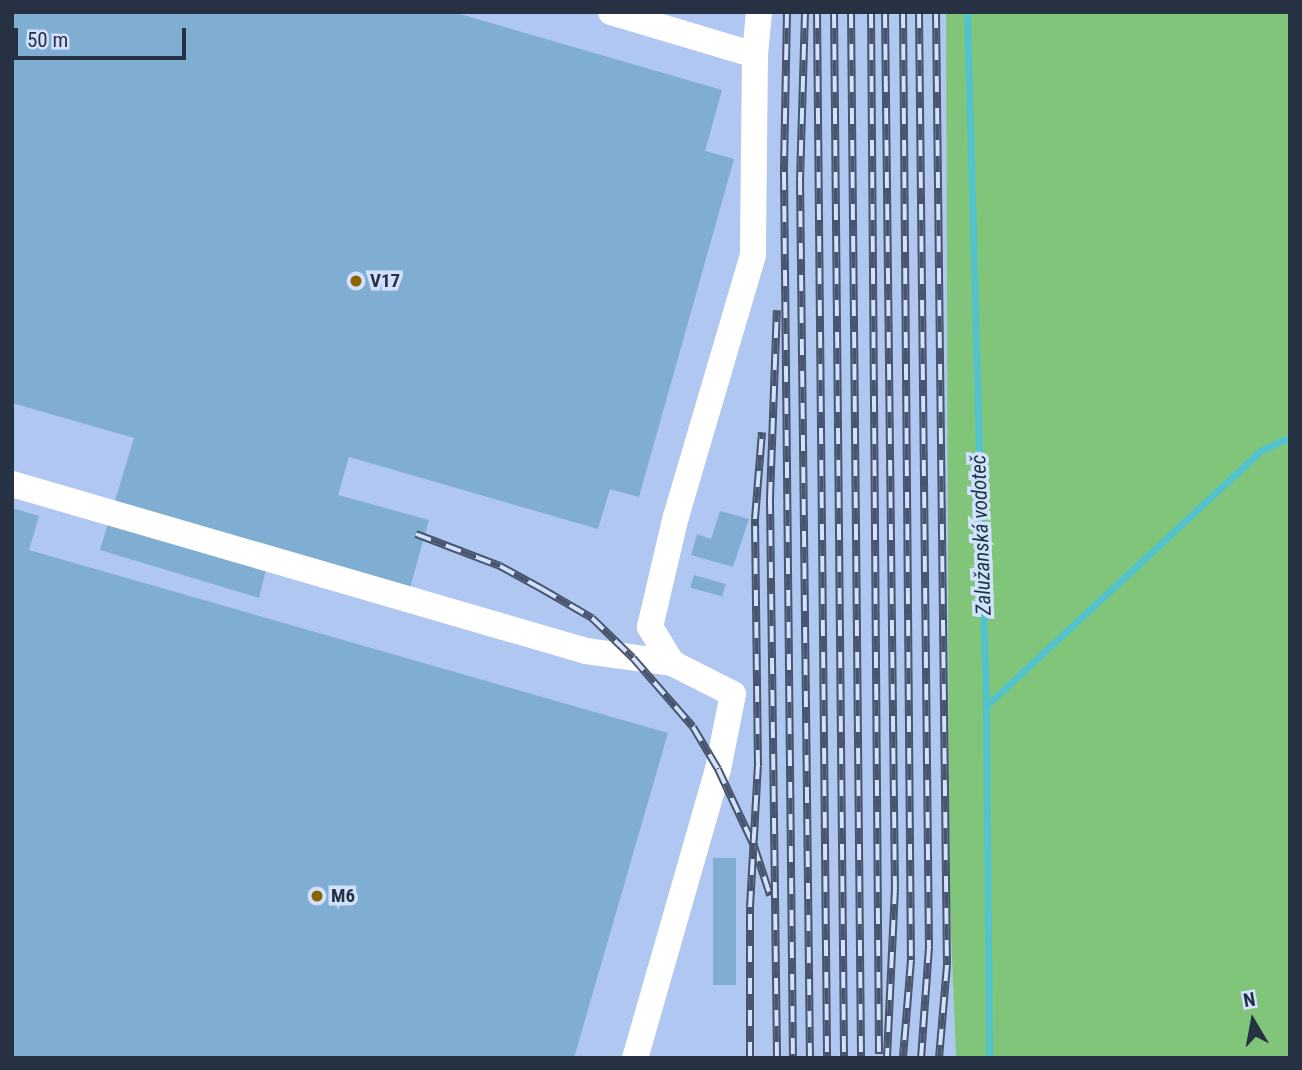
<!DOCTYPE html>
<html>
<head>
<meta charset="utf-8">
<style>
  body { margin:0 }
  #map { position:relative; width:1302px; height:1070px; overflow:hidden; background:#bfd4fa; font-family:"Roboto Condensed",sans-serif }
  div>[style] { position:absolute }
  .built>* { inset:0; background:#afc7f1 }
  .green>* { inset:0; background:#80c57a }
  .stream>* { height:7px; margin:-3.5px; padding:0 3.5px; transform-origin:3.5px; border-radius:3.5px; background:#54c2cb }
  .building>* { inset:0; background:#80aed2; transform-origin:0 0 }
  .minor>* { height:26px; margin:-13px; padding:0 13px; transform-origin:13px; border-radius:13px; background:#fff }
  .rail>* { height:8px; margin-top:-4px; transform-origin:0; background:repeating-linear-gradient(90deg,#d1e1fe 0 16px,#48556c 0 32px); box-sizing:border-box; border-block:2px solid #48556c }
  .dots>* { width:19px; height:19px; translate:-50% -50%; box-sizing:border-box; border:4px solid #d1e1fe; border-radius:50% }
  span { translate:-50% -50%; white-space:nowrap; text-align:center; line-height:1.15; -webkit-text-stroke:7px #d1e1fe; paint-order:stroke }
  .poi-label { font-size:19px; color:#273144; font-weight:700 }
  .left { translate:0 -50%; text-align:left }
  .water-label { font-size:21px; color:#16383b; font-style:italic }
  .frame { position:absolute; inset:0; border:14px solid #273144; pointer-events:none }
  .north { position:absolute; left:1218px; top:986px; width:70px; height:70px; -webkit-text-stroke:5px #d1e1fe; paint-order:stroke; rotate:350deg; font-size:19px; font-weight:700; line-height:28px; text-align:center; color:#273144 }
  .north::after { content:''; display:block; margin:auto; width:24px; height:32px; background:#273144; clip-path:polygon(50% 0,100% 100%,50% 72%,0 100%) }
  .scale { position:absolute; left:14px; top:28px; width:172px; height:32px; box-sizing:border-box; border:4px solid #273144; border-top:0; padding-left:9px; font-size:21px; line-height:24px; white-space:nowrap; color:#273144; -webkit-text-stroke:5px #d1e1fe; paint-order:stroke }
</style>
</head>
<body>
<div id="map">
  <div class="built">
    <i style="clip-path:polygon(12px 12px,948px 12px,949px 882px,956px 1058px,12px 1058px)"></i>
  </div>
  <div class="green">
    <i style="clip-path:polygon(946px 12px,1290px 12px,1290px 1058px,956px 1058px,949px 882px)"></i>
  </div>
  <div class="stream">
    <i style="left:967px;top:12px;width:694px;rotate:88.43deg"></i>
    <i style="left:986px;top:706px;width:352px;rotate:89.5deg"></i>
    <i style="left:986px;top:706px;width:374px;rotate:-42.9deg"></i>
    <i style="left:1260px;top:451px;width:33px;rotate:-25deg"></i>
  </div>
  <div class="building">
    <i style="clip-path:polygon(12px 12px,453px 12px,722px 90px,705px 151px,734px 159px,639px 497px,610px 489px,598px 529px,349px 457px,338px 495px,429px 520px,404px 609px,266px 570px,259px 598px,100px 550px,134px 438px,12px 403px)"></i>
    <i style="clip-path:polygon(12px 508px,39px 516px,29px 550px,668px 733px,574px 1058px,12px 1058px)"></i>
    <i style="clip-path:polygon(720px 511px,749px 519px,733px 567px,691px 555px,697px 534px,711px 539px)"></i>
    <i style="left:694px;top:575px;width:33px;height:13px;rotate:16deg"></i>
    <i style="left:713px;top:858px;width:23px;height:127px"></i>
  </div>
  <div class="minor">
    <i style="left:611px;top:12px;width:150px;rotate:16.6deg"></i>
    <i style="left:755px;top:55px;width:200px;rotate:90.6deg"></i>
    <i style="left:753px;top:255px;width:272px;rotate:106.4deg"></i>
    <i style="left:676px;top:516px;width:114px;rotate:103.2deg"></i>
    <i style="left:650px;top:627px;width:42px;rotate:58.6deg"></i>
    <i style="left:672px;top:663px;width:68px;rotate:26.9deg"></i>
    <i style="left:733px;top:694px;width:76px;rotate:101.3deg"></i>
    <i style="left:718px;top:769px;width:301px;rotate:106deg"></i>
    <i style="left:755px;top:55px;width:43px;rotate:-84.7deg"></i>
    <i style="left:12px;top:484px;width:598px;rotate:16.22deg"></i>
    <i style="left:586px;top:651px;width:87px;rotate:7.9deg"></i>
  </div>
  <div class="rail">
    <i style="left:787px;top:12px;width:162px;rotate:91.1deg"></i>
    <i style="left:784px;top:174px;width:884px;rotate:89.42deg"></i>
    <i style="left:805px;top:12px;width:167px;rotate:91.7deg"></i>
    <i style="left:800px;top:179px;width:879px;rotate:89.35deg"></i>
    <i style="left:817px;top:12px;width:1046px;rotate:89.45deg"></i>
    <i style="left:834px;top:12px;width:1046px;rotate:89.45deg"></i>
    <i style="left:851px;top:12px;width:1046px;rotate:89.45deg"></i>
    <i style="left:871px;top:12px;width:1042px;rotate:89.56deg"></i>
    <i style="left:885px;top:12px;width:876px;rotate:89.35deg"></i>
    <i style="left:895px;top:888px;width:170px;rotate:92.7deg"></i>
    <i style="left:903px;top:12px;width:948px;rotate:89.52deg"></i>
    <i style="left:911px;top:960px;width:98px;rotate:94.7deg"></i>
    <i style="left:919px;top:12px;width:935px;rotate:89.39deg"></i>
    <i style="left:929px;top:947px;width:111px;rotate:94.1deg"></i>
    <i style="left:936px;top:12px;width:953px;rotate:89.34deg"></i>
    <i style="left:947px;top:965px;width:93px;rotate:94.9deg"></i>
    <i style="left:416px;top:534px;width:90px;rotate:20.9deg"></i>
    <i style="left:500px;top:566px;width:48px;rotate:28.7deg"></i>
    <i style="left:542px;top:589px;width:58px;rotate:30.1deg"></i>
    <i style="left:592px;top:618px;width:57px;rotate:44.3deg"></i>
    <i style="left:633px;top:658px;width:91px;rotate:49deg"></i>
    <i style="left:693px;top:727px;width:49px;rotate:59.2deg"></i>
    <i style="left:718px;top:769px;width:85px;rotate:64.9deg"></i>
    <i style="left:754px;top:846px;width:52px;rotate:71.9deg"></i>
    <i style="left:750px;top:1058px;width:151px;rotate:-90deg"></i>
    <i style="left:750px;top:907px;width:141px;rotate:-86.8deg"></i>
    <i style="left:758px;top:766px;width:247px;rotate:-90.7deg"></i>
    <i style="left:755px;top:519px;width:87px;rotate:-85.4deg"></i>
    <i style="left:777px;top:1058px;width:560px;rotate:-90.72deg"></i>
    <i style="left:770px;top:498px;width:188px;rotate:-87.9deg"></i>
  </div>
  <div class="dots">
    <i style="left:356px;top:281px;background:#896401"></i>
    <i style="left:317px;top:896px;background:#896401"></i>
  </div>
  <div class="poi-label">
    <span class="left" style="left:370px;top:281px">V17</span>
    <span class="left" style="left:331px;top:896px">M6</span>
  </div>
  <div class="water-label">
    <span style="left:981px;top:535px;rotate:-92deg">Zalužanská vodoteč</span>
  </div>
  <div class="frame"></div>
  <div class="north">N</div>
  <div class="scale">50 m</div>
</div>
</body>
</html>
